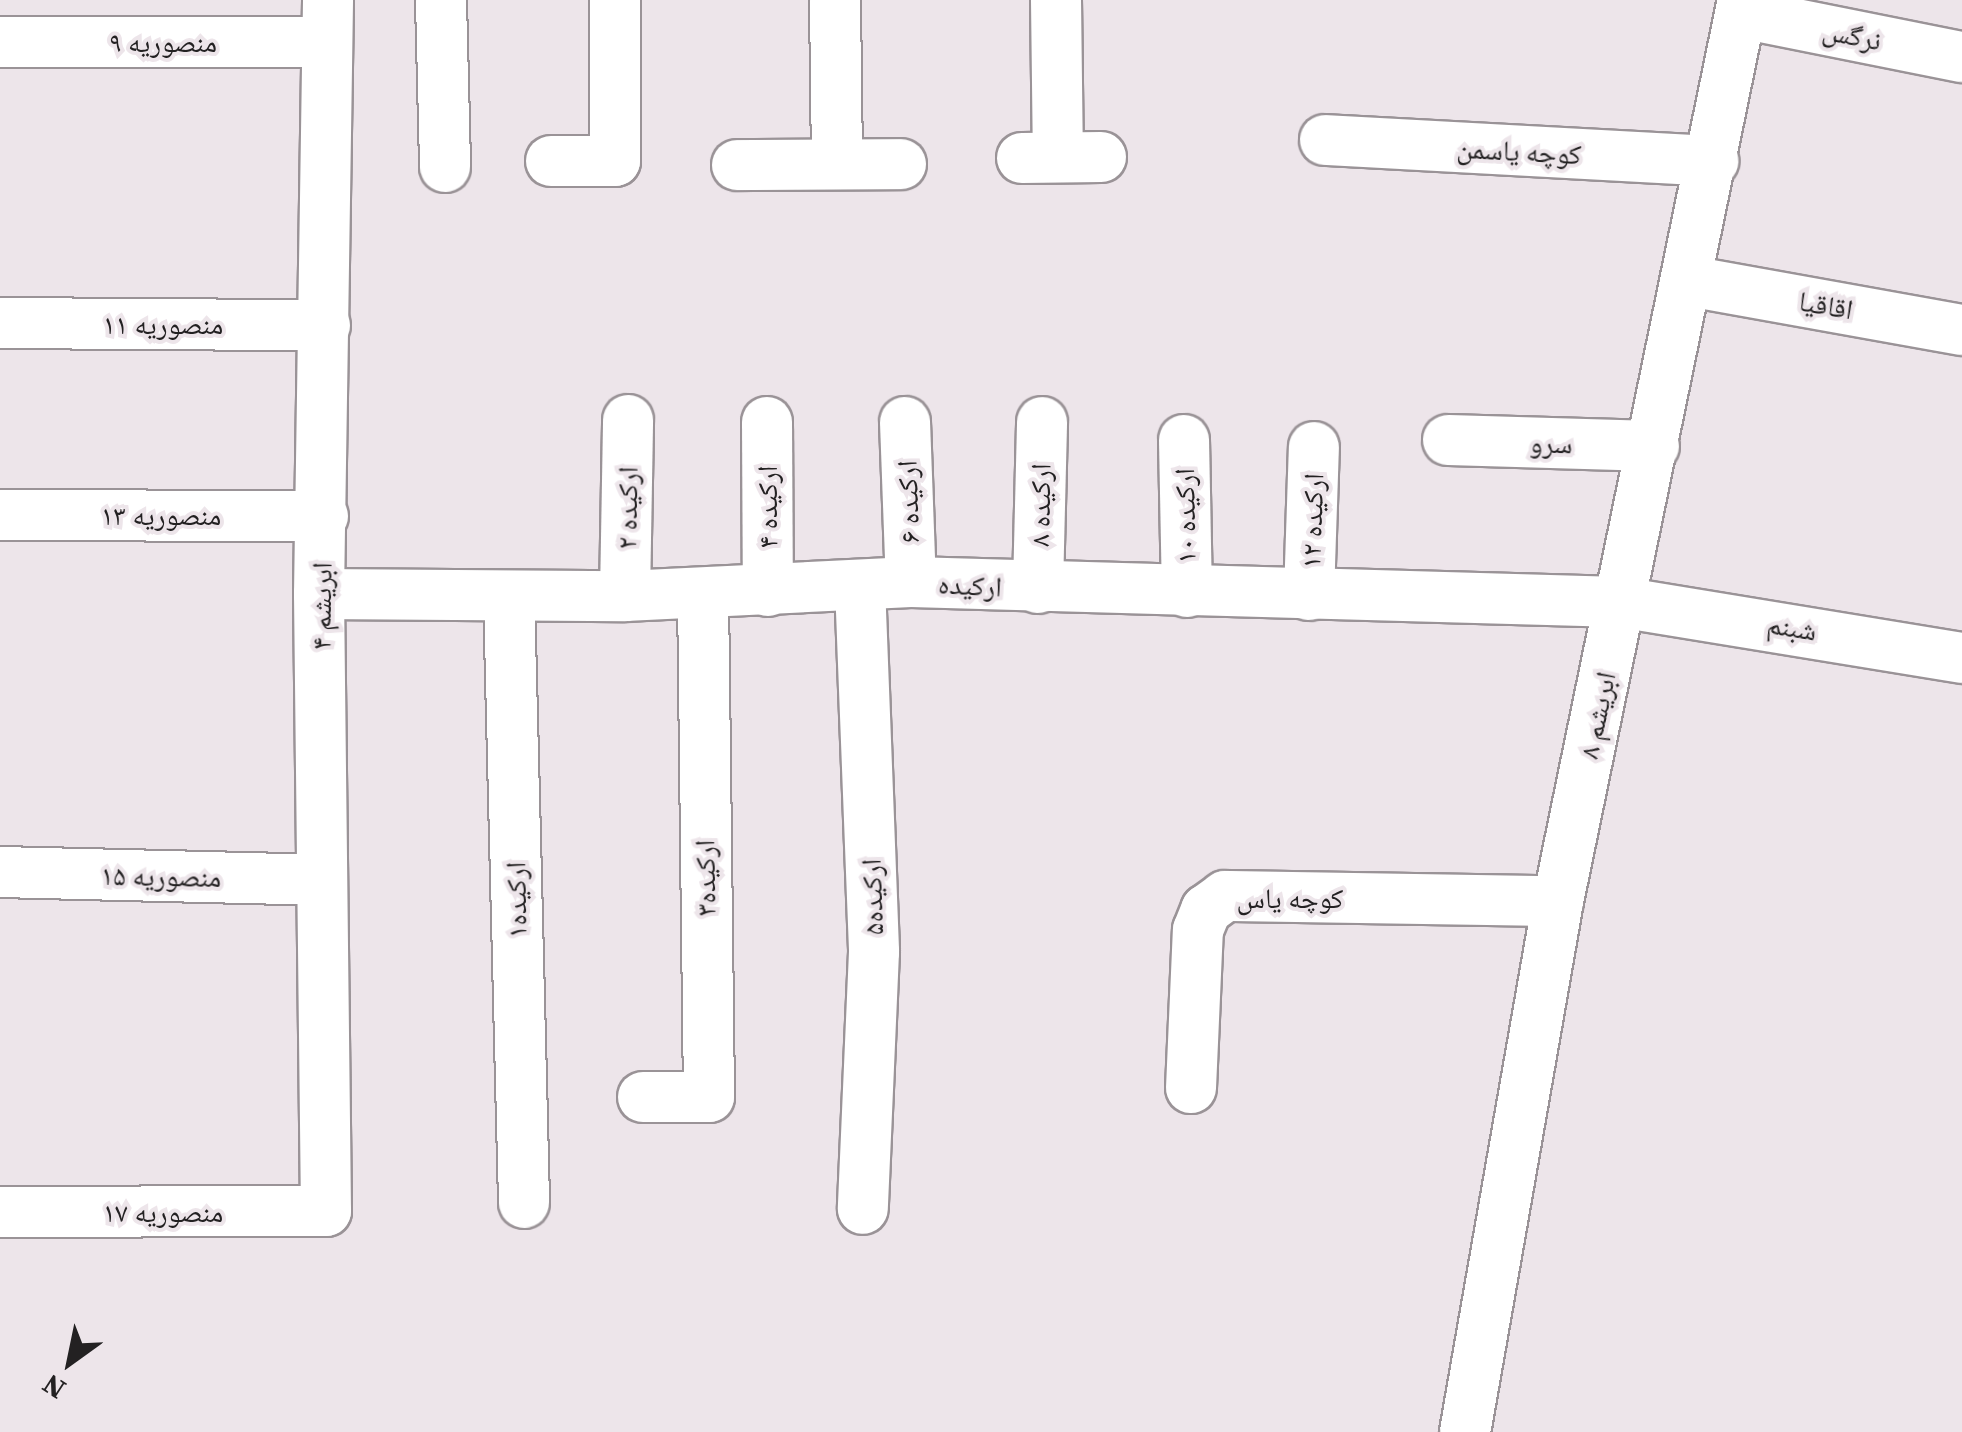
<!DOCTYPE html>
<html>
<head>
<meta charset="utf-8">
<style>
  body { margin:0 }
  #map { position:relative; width:1962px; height:1432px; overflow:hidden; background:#ede5ea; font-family:"Source Serif 4","Noto Naskh Arabic",serif }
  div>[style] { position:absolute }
  .roads { filter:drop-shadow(2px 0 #9a9397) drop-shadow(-2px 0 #9a9397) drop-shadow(0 2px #9a9397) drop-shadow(0 -2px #9a9397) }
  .minor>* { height:50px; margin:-25px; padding:0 25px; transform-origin:25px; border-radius:25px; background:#fff }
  span { translate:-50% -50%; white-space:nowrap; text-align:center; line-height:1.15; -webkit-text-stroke:8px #ede5ea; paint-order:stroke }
  .street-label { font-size:28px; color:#232122 }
  .north { position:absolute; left:20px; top:1312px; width:100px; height:100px; -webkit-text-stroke:8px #ede5ea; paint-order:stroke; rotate:213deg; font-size:28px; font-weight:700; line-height:40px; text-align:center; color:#232122 }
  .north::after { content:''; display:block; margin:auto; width:35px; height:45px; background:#232122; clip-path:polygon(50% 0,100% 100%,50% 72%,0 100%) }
</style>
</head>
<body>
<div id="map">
  <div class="roads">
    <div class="minor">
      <i style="left:441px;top:0;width:167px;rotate:88.6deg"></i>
      <i style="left:835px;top:0;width:162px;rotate:89.3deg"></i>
      <i style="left:1056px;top:0;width:157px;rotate:89.3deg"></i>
      <i style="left:1741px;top:13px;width:225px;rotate:11.3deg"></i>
      <i style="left:0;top:42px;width:327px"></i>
      <i style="left:1325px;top:140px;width:389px;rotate:3.1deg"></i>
      <i style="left:1022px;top:158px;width:79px;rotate:-0.7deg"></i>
      <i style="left:551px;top:161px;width:64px"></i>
      <i style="left:615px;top:161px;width:161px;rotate:-90deg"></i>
      <i style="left:737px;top:165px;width:164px;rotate:-0.3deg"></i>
      <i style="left:1689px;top:281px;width:277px;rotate:10.2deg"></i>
      <i style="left:0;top:323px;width:325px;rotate:0.4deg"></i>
      <i style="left:767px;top:422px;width:169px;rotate:89.7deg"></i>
      <i style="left:905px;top:422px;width:160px;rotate:87.9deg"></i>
      <i style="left:1184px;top:440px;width:152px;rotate:88.9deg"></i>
      <i style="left:1448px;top:440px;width:206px;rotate:1.7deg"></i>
      <i style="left:0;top:515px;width:323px;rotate:0.2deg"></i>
      <i style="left:860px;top:585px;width:367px;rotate:87.8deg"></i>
      <i style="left:874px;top:952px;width:257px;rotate:92.5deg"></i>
      <i style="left:1038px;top:588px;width:166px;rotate:-88.6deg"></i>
      <i style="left:319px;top:594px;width:306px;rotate:0.4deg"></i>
      <i style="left:625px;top:596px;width:286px;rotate:-2.8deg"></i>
      <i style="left:911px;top:582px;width:709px;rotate:1.62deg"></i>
      <i style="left:1620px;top:602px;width:347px;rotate:9.3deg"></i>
      <i style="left:1309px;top:595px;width:148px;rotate:-88.1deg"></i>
      <i style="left:509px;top:596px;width:607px;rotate:88.58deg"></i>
      <i style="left:625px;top:596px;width:176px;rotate:-89deg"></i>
      <i style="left:0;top:872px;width:322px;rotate:1.4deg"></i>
      <i style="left:1191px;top:1088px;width:158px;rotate:-87.5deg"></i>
      <i style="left:1198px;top:930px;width:22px;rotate:-68deg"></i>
      <i style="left:1206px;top:910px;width:24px;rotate:-36deg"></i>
      <i style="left:1225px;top:896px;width:333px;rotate:0.9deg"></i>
      <i style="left:643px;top:1097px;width:66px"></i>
      <i style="left:709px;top:1097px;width:504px;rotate:-90.68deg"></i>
      <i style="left:0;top:1212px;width:326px;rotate:-0.2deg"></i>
      <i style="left:326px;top:1211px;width:617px;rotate:-90.65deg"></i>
      <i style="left:319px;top:594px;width:594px;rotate:-89.13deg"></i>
      <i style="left:1465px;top:1432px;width:539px;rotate:-80.07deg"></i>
      <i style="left:1558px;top:901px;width:920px;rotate:-78.4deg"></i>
    </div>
  </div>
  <div class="street-label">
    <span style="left:1852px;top:35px;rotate:11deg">نرگس</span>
    <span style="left:163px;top:42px">منصوریه ۹</span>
    <span style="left:1519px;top:151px;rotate:3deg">کوچه یاسمن</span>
    <span style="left:1826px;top:305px;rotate:10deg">اقاقیا</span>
    <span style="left:163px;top:324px">منصوریه ۱۱</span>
    <span style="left:1551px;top:443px;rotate:1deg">سرو</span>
    <span style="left:908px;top:502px;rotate:-92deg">ارکیده ۶</span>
    <span style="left:1040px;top:505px;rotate:-89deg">ارکیده ۸</span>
    <span style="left:767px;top:507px;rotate:-90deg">ارکیده ۴</span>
    <span style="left:627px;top:508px;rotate:-89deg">ارکیده ۲</span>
    <span style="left:161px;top:515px">منصوریه ۱۳</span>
    <span style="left:1185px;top:516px;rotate:-91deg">ارکیده ۱۰</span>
    <span style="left:1312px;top:521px;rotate:-88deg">ارکیده ۱۲</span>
    <span style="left:970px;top:585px;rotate:3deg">ارکیده</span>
    <span style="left:321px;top:606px;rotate:-89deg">ابریشم ۴</span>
    <span style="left:1792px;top:627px;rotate:9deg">شبنم</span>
    <span style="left:1597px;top:715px;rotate:-78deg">ابریشم ۸</span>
    <span style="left:161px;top:876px;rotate:1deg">منصوریه ۱۵</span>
    <span style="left:705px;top:878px;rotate:-91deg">ارکیده۳</span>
    <span style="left:872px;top:897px;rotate:-92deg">ارکیده۵</span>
    <span style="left:1290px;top:898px">کوچه یاس</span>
    <span style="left:516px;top:900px;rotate:-91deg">ارکیده۱</span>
    <span style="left:163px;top:1212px">منصوریه ۱۷</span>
  </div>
  <div class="north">N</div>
</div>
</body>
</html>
